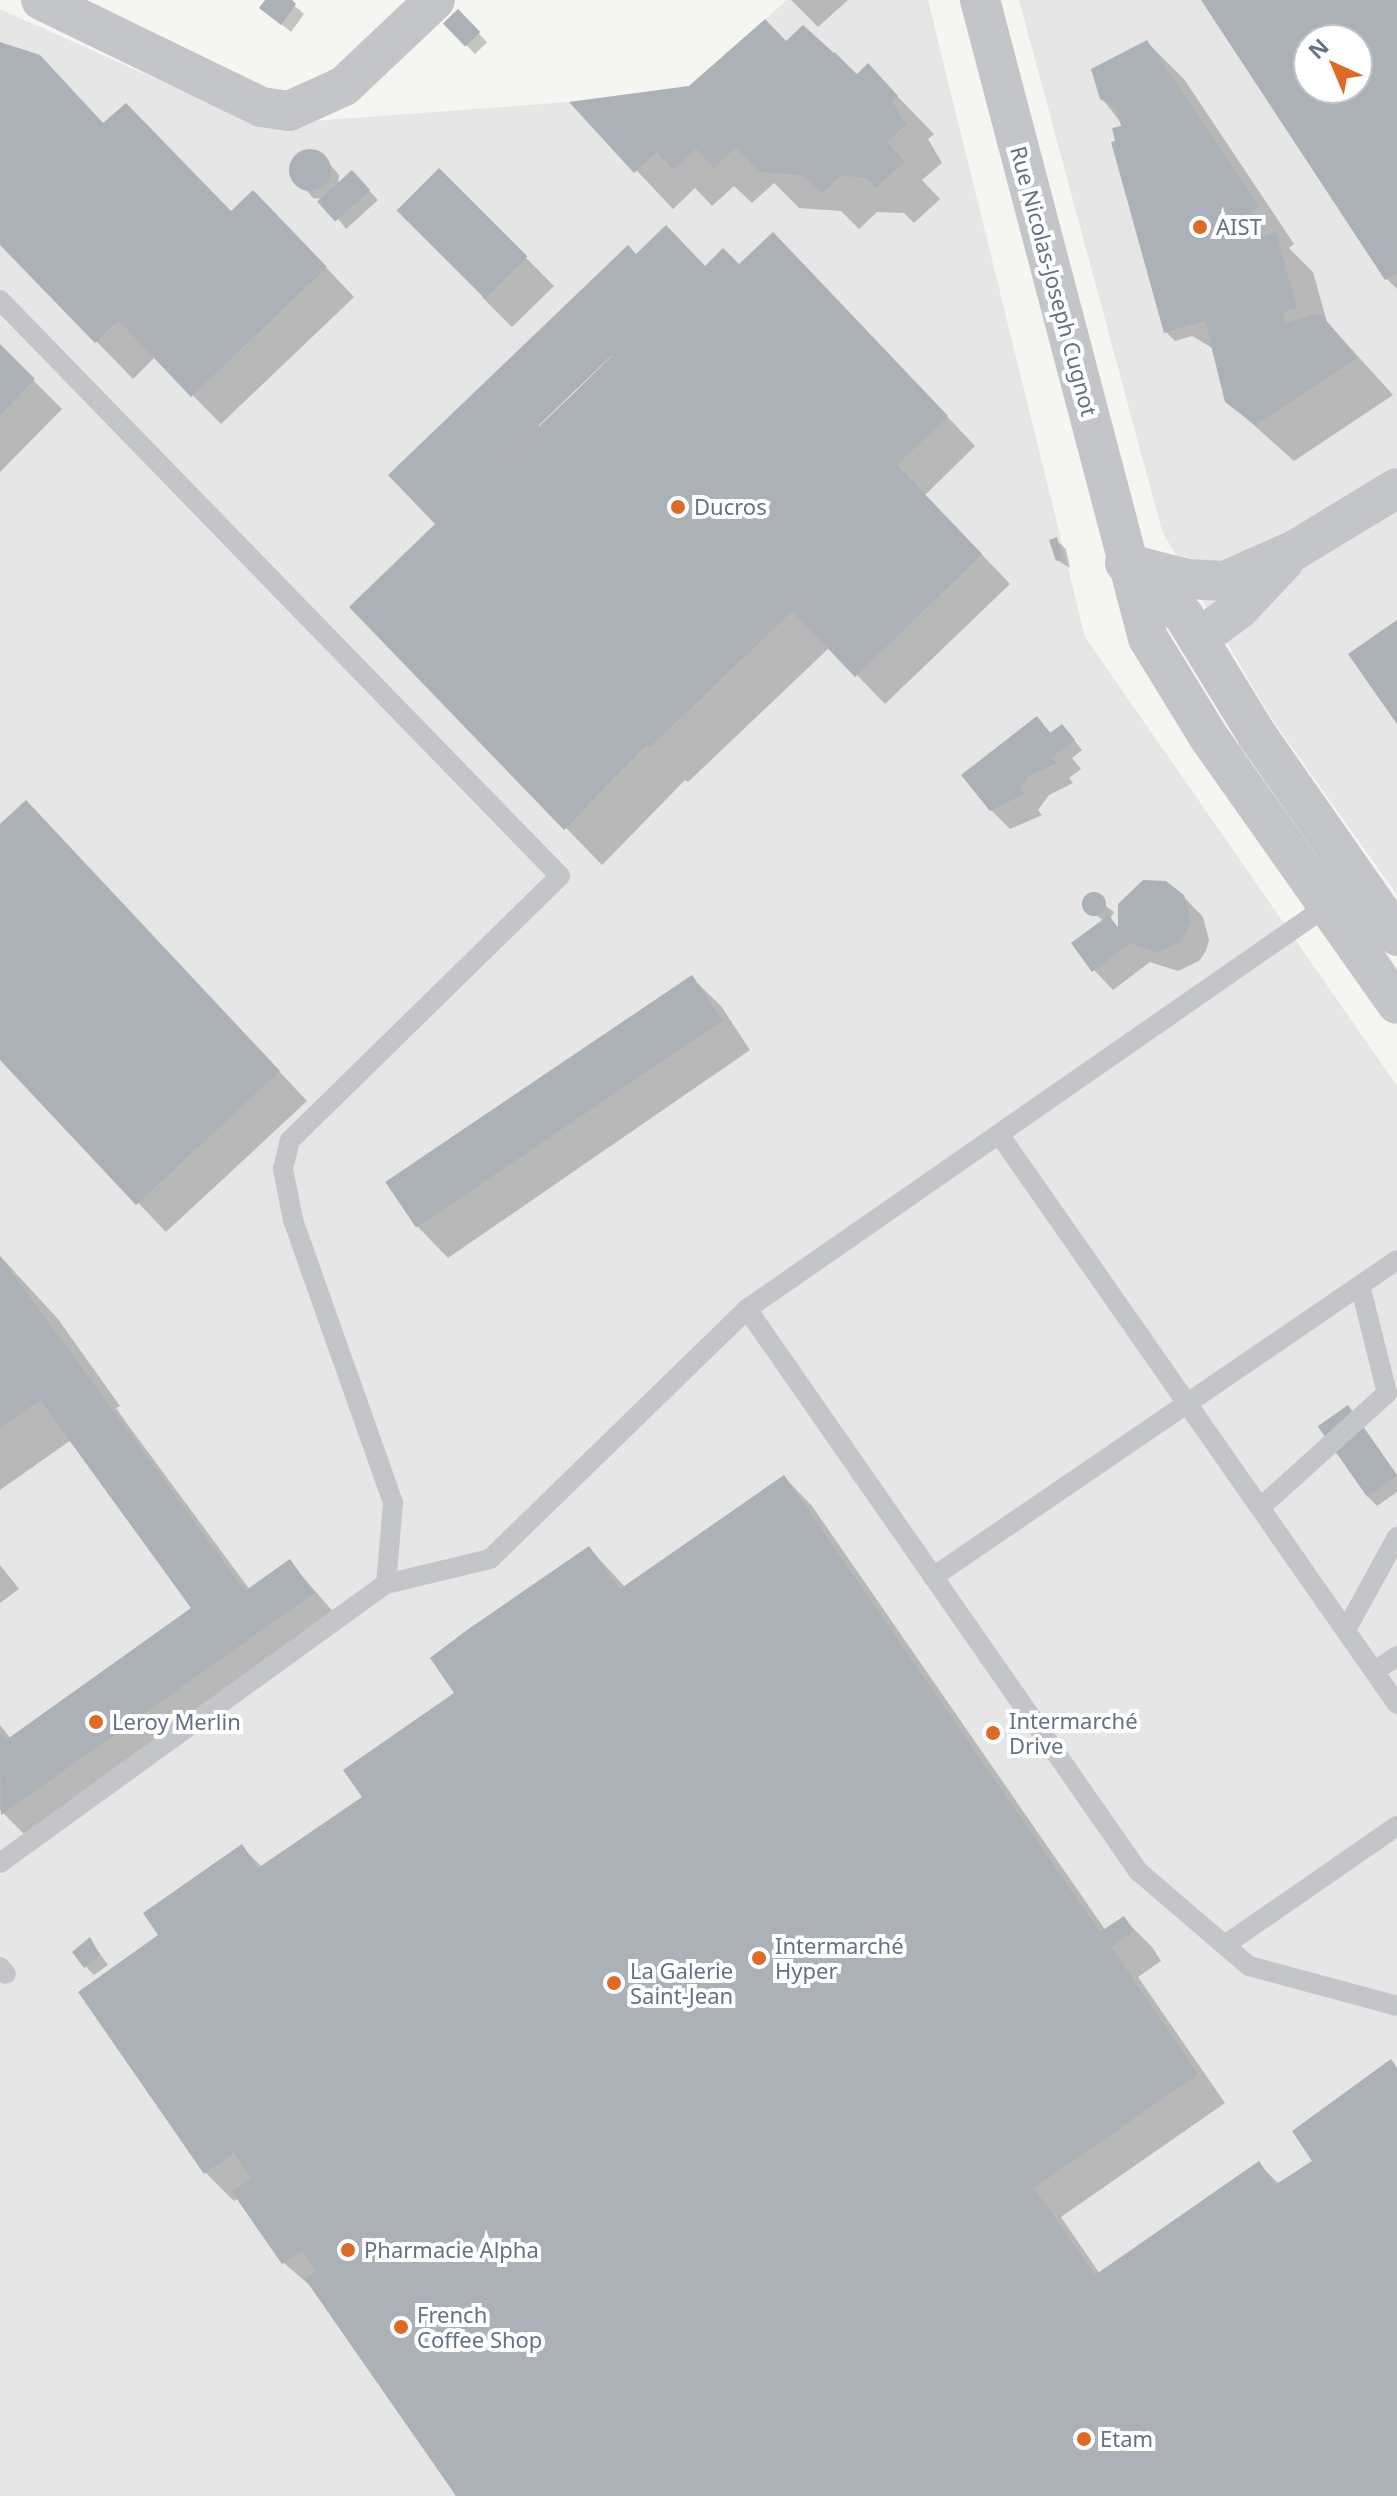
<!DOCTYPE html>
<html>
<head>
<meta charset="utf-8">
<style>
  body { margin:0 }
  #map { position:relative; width:1397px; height:2496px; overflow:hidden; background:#f5f5f1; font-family:"Noto Sans",sans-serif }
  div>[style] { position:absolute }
  .built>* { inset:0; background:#e5e6e5 }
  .shadow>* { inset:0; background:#0003; transform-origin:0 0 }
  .building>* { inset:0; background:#abb1b7; transform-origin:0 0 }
  .round { border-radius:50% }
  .lane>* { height:20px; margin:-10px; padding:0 10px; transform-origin:10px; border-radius:10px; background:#c3c5c9 }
  .street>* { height:40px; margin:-20px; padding:0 20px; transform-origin:20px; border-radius:20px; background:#c3c5c9 }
  .dots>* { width:22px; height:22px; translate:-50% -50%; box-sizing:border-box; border:4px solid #fff; border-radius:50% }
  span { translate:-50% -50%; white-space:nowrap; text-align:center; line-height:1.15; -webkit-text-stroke:8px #fff; paint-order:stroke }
  .poi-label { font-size:22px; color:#657182 }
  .left { translate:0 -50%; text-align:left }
  .street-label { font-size:22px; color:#657182 }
  .north { position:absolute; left:1293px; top:24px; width:80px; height:80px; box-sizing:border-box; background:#fff; border:2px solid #c1c6cd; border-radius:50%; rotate:316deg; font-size:22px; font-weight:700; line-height:32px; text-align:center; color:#657182 }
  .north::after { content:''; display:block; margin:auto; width:28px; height:36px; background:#de6a28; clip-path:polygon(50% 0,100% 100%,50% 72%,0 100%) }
</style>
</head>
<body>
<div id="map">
  <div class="built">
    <i style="clip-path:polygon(787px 0,928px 0,1085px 637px,1397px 1086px,1397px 2496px,0 2496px,0 9px,259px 125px,569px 102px,689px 86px)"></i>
    <i style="clip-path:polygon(evenodd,1019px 0,1397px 0,1397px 895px,1271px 718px,1162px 531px,1019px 0,1309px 40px,1357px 40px,1357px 88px,1309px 88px,1309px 40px)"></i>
  </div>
  <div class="shadow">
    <i style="clip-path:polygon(268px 0,288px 0,304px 14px,291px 32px,262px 8px)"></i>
    <i style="clip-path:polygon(791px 0,848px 0,818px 27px)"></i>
    <i style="clip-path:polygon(evenodd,1204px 0,1397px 0,1397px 289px,1387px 279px,1204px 0,1309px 40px,1357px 40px,1357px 88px,1309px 88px,1309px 40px)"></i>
    <i style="left:458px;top:12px;width:42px;height:17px;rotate:46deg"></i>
    <i style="clip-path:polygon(1147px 42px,1184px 79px,1294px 244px,1289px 248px,1313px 272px,1327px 322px,1393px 395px,1294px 461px,1227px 401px,1214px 349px,1192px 336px,1175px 341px,1166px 332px,1124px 127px,1104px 101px,1093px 70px)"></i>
    <i style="clip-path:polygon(0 44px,39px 56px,104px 124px,232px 213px,282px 221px,354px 297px,221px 424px,155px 357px,133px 379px,0 242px)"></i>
    <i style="clip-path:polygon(786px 44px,831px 56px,835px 52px,858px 76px,868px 66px,934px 134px,928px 139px,942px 163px,922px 180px,940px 199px,914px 223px,904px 213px,877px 212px,859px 229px,841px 211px,799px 208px,774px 183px,752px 203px,734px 186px,712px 206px,695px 188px,673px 209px,573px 103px,690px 88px)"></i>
    <i style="clip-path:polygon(305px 151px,318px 153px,328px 162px,339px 175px,338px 186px,361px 182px,378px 200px,346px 229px,323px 199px,313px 198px,291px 171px,296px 156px)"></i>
    <i style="clip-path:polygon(439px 170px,554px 286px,512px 327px,483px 298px)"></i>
    <i style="clip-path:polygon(evenodd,637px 256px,706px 267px,802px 263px,975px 446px,925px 495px,1010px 584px,885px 704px,830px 647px,688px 782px,685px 780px,602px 865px,352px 607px,438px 524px,637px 256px,609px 354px,612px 357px,541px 428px,537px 424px,609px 354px)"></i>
    <i style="clip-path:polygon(0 347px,62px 409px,0 472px)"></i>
    <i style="clip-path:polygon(1056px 540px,1066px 549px,1070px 568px,1057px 560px)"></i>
    <i style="clip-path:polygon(1037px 719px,1052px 734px,1071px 736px,1082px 750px,1072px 758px,1081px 769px,1069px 778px,1073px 783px,1049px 795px,1038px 810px,1042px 815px,1010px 829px,991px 810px)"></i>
    <i style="clip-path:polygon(0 827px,54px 831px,307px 1101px,166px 1232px,0 1058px)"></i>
    <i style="clip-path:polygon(1092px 896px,1114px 912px,1110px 919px,1120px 929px,1183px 896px,1203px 917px,1209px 940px,1206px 951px,1199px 961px,1178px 971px,1150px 962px,1113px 990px,1094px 970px,1104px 921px,1085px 907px)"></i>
    <i style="clip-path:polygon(692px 978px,721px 1006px,750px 1050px,448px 1258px,420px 1229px,390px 1185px)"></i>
    <i style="clip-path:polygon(0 1256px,58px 1319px,120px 1406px,116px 1408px,128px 1425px,250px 1590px,290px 1562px,342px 1622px,32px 1842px,0 1810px,0 1725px,11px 1739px,194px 1609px,71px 1440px,0 1490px)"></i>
    <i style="clip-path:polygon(1356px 1417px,1397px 1475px,1397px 1492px,1377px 1506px,1368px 1497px)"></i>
    <i style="clip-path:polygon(784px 1477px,812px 1506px,1106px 1931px,1123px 1918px,1152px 1947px,1161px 1961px,1138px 1977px,1225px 2103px,1061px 2217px,1100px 2274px,1259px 2164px,1280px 2185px,1314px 2161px,1397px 2068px,1397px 2496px,458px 2496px,315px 2290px,284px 2263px,239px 2198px,234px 2201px,206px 2173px,161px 1936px,242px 1847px,263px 1868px,365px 1798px,589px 1548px,625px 1587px)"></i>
    <i style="clip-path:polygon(0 1565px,19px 1589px,0 1603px)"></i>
    <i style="clip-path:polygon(90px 1940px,108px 1965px,94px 1975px,85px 1966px)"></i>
  </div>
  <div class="building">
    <i style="clip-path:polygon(265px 0,292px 0,296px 4px,281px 25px,259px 8px)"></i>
    <i style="clip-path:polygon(evenodd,1201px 0,1397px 0,1397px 273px,1385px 280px,1201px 0,1309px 40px,1357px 40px,1357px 88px,1309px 88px,1309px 40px)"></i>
    <i style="left:458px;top:9px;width:32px;height:21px;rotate:46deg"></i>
    <i style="clip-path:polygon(765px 19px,786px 41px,803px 25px,857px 74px,868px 63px,898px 96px,892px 101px,906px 125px,887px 142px,905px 161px,876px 188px,866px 177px,840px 176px,821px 194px,803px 175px,759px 172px,736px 147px,714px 168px,696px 149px,674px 170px,657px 152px,634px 173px,569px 102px,689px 86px)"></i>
    <i style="clip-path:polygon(1147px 40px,1259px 206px,1251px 211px,1263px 236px,1276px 232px,1297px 308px,1283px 312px,1286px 323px,1320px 313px,1357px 358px,1255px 425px,1225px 402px,1205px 321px,1164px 333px,1111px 142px,1115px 141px,1112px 128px,1121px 126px,1116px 108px,1100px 99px,1091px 69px)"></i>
    <i style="clip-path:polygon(0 42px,40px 55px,103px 123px,126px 103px,231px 211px,253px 190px,327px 267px,191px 397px,118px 320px,95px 343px,0 245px)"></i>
    <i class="round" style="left:289px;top:149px;width:42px;height:42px"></i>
    <i style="left:439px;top:168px;width:125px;height:60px;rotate:45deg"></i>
    <i style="left:352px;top:170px;width:27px;height:47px;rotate:48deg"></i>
    <i style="clip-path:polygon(evenodd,666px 225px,705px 266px,723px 248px,739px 264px,773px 232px,948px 416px,897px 465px,982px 554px,855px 677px,793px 612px,809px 595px,650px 747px,647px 744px,564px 830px,349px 607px,435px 524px,388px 475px,628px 245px,636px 254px,666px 225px,633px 335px,573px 394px,510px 454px,510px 453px,633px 335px)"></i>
    <i style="clip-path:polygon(0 344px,35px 379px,0 415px)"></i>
    <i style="clip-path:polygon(1057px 537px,1062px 559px,1056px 561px,1049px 540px)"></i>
    <i style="clip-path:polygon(1397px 620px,1397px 724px,1348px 654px)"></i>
    <i style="clip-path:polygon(1037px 716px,1050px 733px,1062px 724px,1075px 740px,1051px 758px,1056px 763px,1029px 776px,1020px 789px,1024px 794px,990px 811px,961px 775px)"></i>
    <i style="clip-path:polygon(26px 800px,280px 1071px,136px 1205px,0 1060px,0 824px)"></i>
    <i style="clip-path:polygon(1143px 880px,1166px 881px,1184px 895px,1191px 919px,1187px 931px,1180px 942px,1157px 953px,1130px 943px,1092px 972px,1071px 943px,1109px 915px,1118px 928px,1118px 904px)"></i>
    <i class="round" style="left:1082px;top:892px;width:24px;height:24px"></i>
    <i style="left:692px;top:975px;width:55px;height:370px;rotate:56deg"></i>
    <i style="clip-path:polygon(0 1256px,245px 1591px,290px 1559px,314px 1593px,1px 1815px,0 1732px,6px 1740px,191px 1608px,40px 1400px,0 1428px)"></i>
    <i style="left:1348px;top:1405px;width:86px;height:37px;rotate:55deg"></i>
    <i style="clip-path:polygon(784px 1475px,1100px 1932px,1124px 1916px,1134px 1931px,1111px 1947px,1198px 2074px,1034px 2188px,1095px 2275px,1259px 2161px,1275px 2185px,1312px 2161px,1292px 2131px,1391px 2059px,1397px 2068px,1397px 2496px,456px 2496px,305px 2279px,316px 2271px,302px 2251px,282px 2264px,232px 2192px,251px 2178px,234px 2153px,204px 2174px,78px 1992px,158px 1935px,143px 1913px,242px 1844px,258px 1868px,362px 1797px,343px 1770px,454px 1693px,430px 1658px,467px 1630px,589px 1546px,620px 1589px)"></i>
    <i style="clip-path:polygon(90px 1937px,100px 1955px,84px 1968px,72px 1952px)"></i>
  </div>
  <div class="lane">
    <i style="left:0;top:300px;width:803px;rotate:45.81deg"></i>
    <i style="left:560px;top:876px;width:378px;rotate:135.6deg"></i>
    <i style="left:290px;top:1140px;width:30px;rotate:104deg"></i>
    <i style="left:283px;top:1169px;width:52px;rotate:78.9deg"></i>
    <i style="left:293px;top:1220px;width:300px;rotate:70.5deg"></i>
    <i style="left:393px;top:1503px;width:81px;rotate:94.9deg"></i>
    <i style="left:999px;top:1134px;width:695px;rotate:55.08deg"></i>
    <i style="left:747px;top:1309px;width:685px;rotate:55.17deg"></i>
    <i style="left:1138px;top:1871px;width:146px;rotate:40.6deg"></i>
    <i style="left:1249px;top:1966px;width:153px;rotate:15.1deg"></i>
    <i style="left:1261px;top:1507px;width:170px;rotate:-42.1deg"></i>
    <i style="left:1387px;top:1393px;width:111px;rotate:-104deg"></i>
    <i style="left:933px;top:1577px;width:562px;rotate:-34.34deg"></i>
    <i style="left:1346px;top:1630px;width:106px;rotate:-61.3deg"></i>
    <i style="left:1375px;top:1671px;width:27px;rotate:-34deg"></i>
    <i style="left:0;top:1863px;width:476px;rotate:-35.9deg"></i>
    <i style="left:386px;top:1584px;width:107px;rotate:-13.5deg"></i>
    <i style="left:490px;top:1559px;width:359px;rotate:-44.2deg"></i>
    <i style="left:747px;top:1309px;width:715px;rotate:-34.8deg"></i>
    <i style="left:1225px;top:1945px;width:209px;rotate:-34.7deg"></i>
    <i style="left:0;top:1967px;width:9px;rotate:49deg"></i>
  </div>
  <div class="street">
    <i style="left:41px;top:0;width:245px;rotate:25.9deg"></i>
    <i style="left:261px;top:107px;width:28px;rotate:8deg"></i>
    <i style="left:289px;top:111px;width:60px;rotate:-24.4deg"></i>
    <i style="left:344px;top:86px;width:125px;rotate:-43.4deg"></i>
    <i style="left:980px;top:0;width:660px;rotate:75.25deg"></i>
    <i style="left:1148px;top:638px;width:119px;rotate:58.5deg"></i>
    <i style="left:1210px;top:739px;width:324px;rotate:54.8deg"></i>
    <i style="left:1125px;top:563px;width:79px;rotate:41.9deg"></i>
    <i style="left:1184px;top:616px;width:140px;rotate:58.5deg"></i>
    <i style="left:1257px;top:735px;width:245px;rotate:55.1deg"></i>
    <i style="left:1133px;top:565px;width:56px;rotate:14.5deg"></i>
    <i style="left:1187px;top:579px;width:38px;rotate:3deg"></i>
    <i style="left:1225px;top:581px;width:77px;rotate:-23.9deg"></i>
    <i style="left:1295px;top:550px;width:119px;rotate:-31.3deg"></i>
    <i style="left:1198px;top:639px;width:51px;rotate:-36.2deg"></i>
    <i style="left:1239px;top:609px;width:66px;rotate:-46.8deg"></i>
  </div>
  <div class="dots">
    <i style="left:1200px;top:227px;background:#de6a28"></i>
    <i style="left:678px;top:507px;background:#de6a28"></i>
    <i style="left:96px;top:1722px;background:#de6a28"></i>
    <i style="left:993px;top:1733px;background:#de6a28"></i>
    <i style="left:759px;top:1958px;background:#de6a28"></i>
    <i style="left:614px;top:1983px;background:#de6a28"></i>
    <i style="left:348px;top:2250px;background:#de6a28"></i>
    <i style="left:401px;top:2327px;background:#de6a28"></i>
    <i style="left:1084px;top:2439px;background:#de6a28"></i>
  </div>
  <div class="poi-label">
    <span class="left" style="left:1216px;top:227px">AIST</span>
    <span class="left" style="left:694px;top:507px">Ducros</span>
    <span class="left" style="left:1009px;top:1733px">Intermarché<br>Drive</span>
    <span class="left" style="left:112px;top:1722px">Leroy Merlin</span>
    <span class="left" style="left:775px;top:1958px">Intermarché<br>Hyper</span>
    <span class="left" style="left:630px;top:1983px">La Galerie<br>Saint-Jean</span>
    <span class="left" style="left:364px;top:2250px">Pharmacie Alpha</span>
    <span class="left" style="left:417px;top:2327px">French<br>Coffee Shop</span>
    <span class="left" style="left:1100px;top:2439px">Etam</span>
  </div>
  <div class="street-label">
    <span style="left:1054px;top:281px;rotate:75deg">Rue Nicolas-Joseph Cugnot</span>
  </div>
  <div class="north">N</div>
</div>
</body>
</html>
